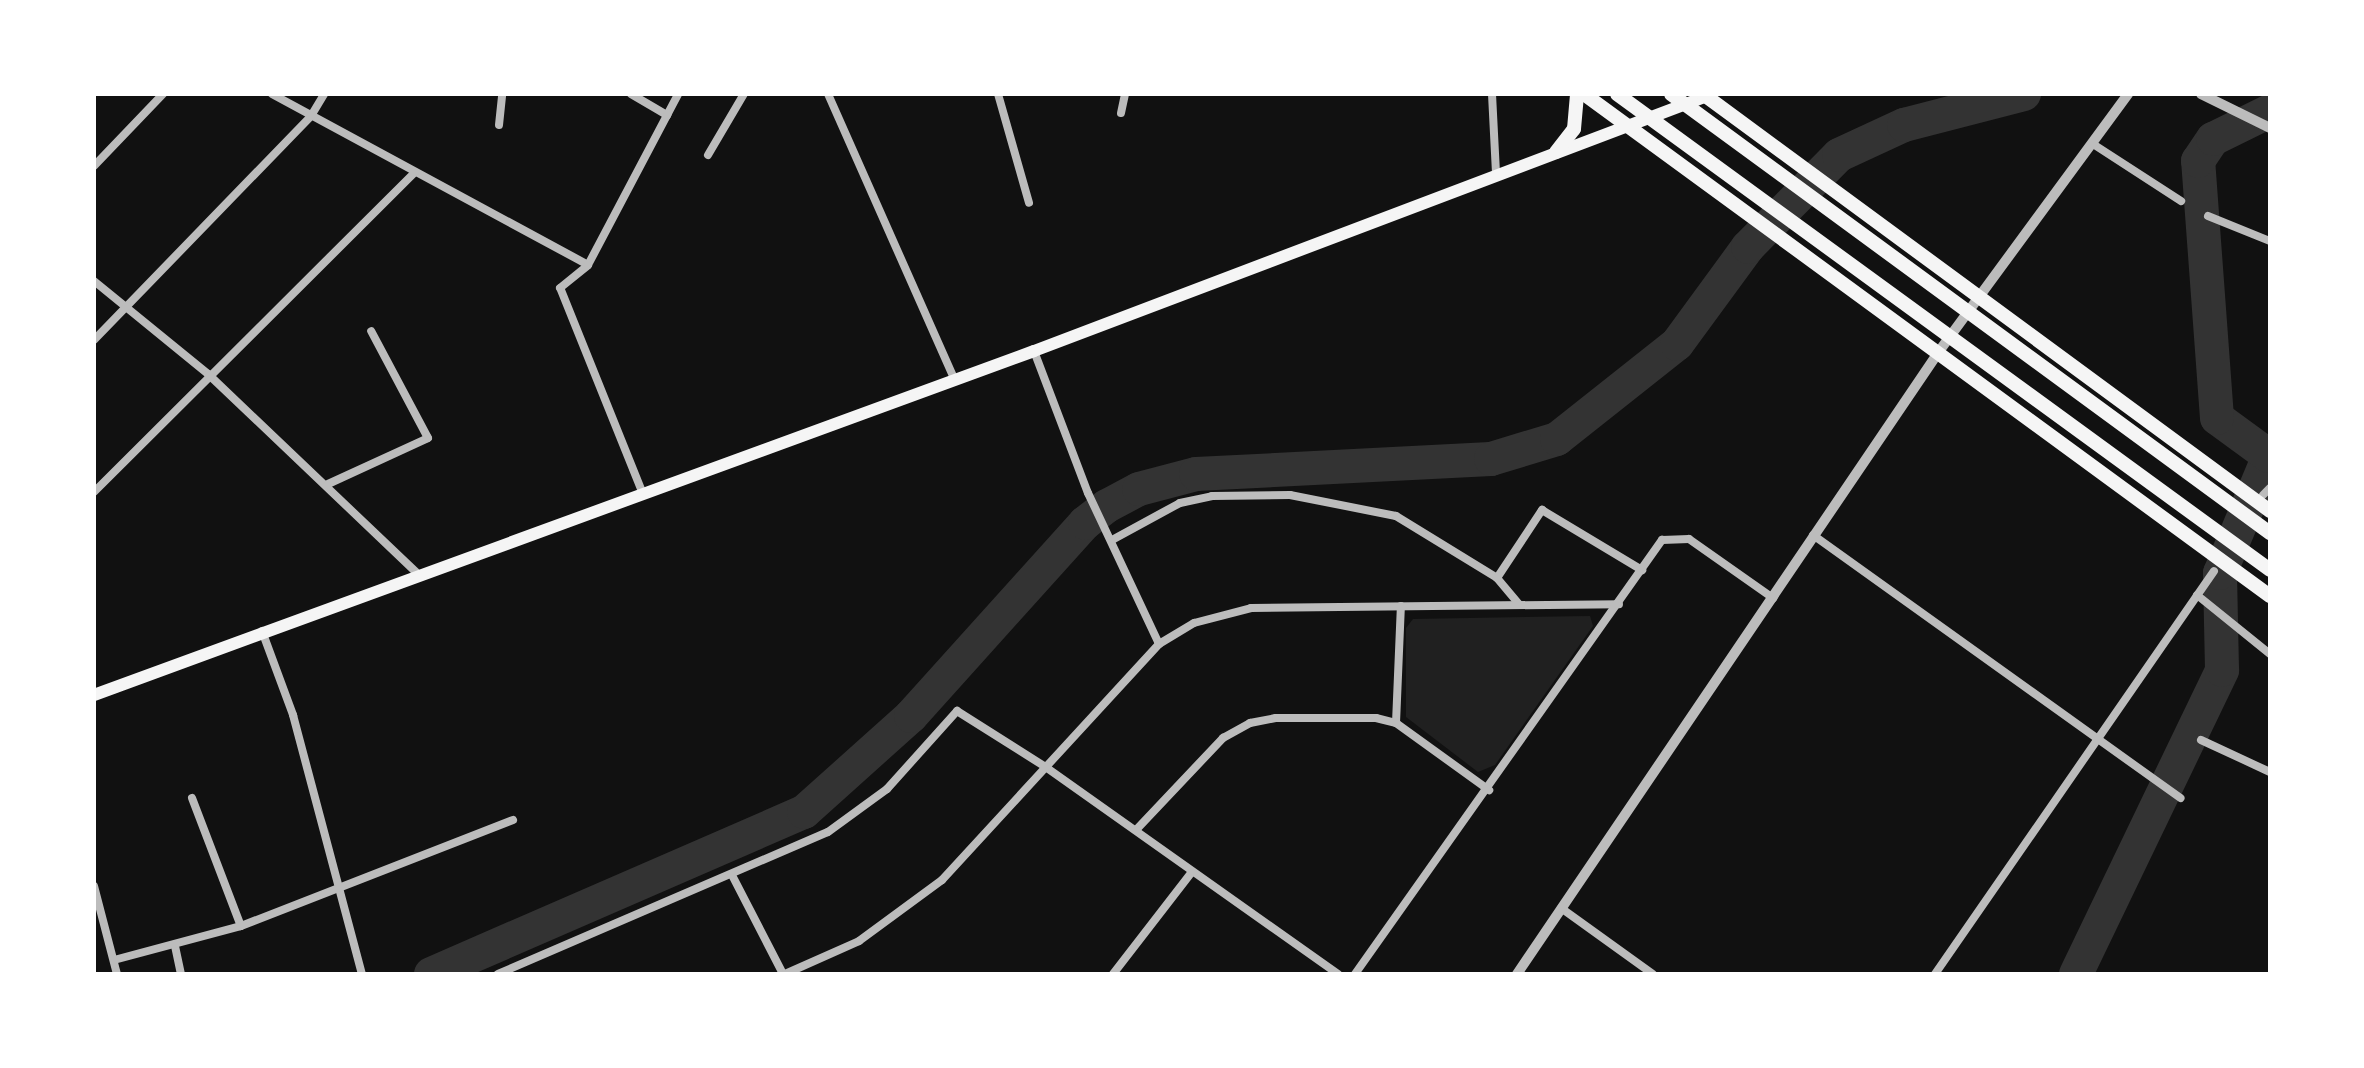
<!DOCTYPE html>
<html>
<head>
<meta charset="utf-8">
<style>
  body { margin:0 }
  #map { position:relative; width:2364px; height:1068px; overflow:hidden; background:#111; font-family:"Noto Serif",serif }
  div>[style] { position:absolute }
  .green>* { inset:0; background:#202020 }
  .river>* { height:34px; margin:-17px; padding:0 17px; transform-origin:17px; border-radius:17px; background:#333 }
  .minor>* { height:8px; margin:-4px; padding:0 4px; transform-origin:4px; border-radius:4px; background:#bcbcbc }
  .tertiary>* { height:10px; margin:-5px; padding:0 5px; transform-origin:5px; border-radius:5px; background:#bcbcbc }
  .secondary>* { height:12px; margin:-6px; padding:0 6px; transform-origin:6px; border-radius:6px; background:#f5f5f5 }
  .trunk>* { height:14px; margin:-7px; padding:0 7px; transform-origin:7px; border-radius:7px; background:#f5f5f5 }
  span { translate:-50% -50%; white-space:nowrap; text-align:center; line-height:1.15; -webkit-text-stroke:6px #fff; paint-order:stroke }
  .frame { position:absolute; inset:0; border:96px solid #fff; pointer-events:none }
</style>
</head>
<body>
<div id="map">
  <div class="green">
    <i style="clip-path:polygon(1590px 616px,1593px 626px,1495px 765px,1478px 772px,1406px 717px,1406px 628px,1413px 619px)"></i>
  </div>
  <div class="river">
    <i style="left:431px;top:974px;width:407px;rotate:-23.5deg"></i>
    <i style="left:804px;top:812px;width:144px;rotate:-41.9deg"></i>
    <i style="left:911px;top:716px;width:260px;rotate:-48deg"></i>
    <i style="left:1085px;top:523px;width:28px;rotate:-38deg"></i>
    <i style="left:1107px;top:506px;width:36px;rotate:-28deg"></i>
    <i style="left:1139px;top:489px;width:59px;rotate:-14.7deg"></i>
    <i style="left:1196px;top:474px;width:295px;rotate:-2.9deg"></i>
    <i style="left:1491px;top:459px;width:69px;rotate:-16.9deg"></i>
    <i style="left:1557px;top:439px;width:153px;rotate:-38.4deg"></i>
    <i style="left:1677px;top:344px;width:120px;rotate:-53.8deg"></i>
    <i style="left:1748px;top:247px;width:129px;rotate:-45.3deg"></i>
    <i style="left:1839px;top:155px;width:72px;rotate:-24.8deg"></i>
    <i style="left:1904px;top:125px;width:124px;rotate:-14.5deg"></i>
    <i style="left:2076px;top:974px;width:337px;rotate:-64.3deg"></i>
    <i style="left:2222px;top:670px;width:97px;rotate:-91.2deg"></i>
    <i style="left:2220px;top:573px;width:127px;rotate:-67.3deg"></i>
    <i style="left:2269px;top:456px;width:64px;rotate:-143.8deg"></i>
    <i style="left:2217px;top:418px;width:258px;rotate:-94.2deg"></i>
    <i style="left:2198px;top:161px;width:27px;rotate:-56deg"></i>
    <i style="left:2213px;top:139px;width:64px;rotate:-26.2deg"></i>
  </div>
  <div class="minor">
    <i style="left:272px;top:94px;width:359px;rotate:28.4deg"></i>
    <i style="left:631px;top:94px;width:42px;rotate:30.3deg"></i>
    <i style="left:828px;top:94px;width:313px;rotate:66.1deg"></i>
    <i style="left:998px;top:94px;width:113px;rotate:74.1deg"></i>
    <i style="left:1492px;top:94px;width:79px;rotate:87.1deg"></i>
    <i style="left:1121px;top:113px;width:19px;rotate:-78deg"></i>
    <i style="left:499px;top:125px;width:31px;rotate:-84deg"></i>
    <i style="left:2093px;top:144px;width:105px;rotate:32.9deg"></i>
    <i style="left:708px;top:155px;width:71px;rotate:-59.5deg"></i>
    <i style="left:94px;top:166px;width:100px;rotate:-46.2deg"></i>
    <i style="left:2208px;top:216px;width:67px;rotate:22deg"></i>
    <i style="left:94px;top:281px;width:147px;rotate:39.2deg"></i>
    <i style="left:208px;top:374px;width:290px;rotate:43.6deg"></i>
    <i style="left:94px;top:340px;width:312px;rotate:-45.9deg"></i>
    <i style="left:311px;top:116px;width:26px;rotate:-59deg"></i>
    <i style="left:1034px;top:351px;width:152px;rotate:69.2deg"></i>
    <i style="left:1088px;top:493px;width:167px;rotate:64.8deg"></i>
    <i style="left:328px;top:484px;width:110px;rotate:-24.7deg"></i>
    <i style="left:428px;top:438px;width:121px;rotate:-118deg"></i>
    <i style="left:94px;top:492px;width:453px;rotate:-44.9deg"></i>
    <i style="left:643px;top:494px;width:222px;rotate:-111.9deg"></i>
    <i style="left:560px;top:288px;width:36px;rotate:-39deg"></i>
    <i style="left:588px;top:265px;width:193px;rotate:-62.2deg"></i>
    <i style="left:2263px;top:495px;width:10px;rotate:-45deg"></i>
    <i style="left:1813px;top:535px;width:452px;rotate:35.6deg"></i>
    <i style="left:1112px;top:540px;width:77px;rotate:-28.6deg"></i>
    <i style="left:1180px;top:503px;width:33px;rotate:-12deg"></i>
    <i style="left:1212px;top:496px;width:78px;rotate:-0.7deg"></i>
    <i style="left:1290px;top:495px;width:108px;rotate:11.2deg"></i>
    <i style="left:1396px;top:516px;width:119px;rotate:31.5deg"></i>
    <i style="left:1497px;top:578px;width:34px;rotate:50deg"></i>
    <i style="left:1497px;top:578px;width:82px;rotate:-56.5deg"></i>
    <i style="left:1542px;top:510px;width:117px;rotate:31deg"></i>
    <i style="left:2197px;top:595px;width:94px;rotate:38.9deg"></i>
    <i style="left:262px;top:631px;width:90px;rotate:69.7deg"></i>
    <i style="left:293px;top:715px;width:268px;rotate:75.1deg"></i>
    <i style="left:1396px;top:723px;width:115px;rotate:35.8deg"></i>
    <i style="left:2201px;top:740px;width:76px;rotate:24.9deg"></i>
    <i style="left:192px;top:798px;width:137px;rotate:69.1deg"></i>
    <i style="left:1136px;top:830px;width:127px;rotate:-46.6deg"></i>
    <i style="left:1223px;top:738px;width:31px;rotate:-29deg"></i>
    <i style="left:1250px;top:723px;width:26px;rotate:-11deg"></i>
    <i style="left:1276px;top:718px;width:100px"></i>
    <i style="left:1376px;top:718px;width:21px;rotate:14deg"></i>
    <i style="left:1396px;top:723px;width:117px;rotate:-87.6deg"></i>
    <i style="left:733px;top:877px;width:109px;rotate:62.7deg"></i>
    <i style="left:94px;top:886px;width:91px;rotate:75.4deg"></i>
    <i style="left:1561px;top:908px;width:113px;rotate:35.7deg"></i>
    <i style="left:175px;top:946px;width:29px;rotate:78deg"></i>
    <i style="left:114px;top:960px;width:131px;rotate:-15deg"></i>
    <i style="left:241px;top:926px;width:292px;rotate:-21.3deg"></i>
    <i style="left:498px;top:974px;width:359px;rotate:-23.3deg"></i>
    <i style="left:828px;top:832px;width:73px;rotate:-36.1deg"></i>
    <i style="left:887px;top:789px;width:105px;rotate:-48.1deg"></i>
    <i style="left:957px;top:711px;width:107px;rotate:32.3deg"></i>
    <i style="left:1047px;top:768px;width:357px;rotate:35.3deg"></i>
    <i style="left:785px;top:974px;width:81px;rotate:-24deg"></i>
    <i style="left:859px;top:941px;width:103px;rotate:-36.3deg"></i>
    <i style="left:942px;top:880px;width:321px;rotate:-47.4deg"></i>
    <i style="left:1159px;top:644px;width:41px;rotate:-31deg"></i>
    <i style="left:1194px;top:623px;width:59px;rotate:-14.7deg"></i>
    <i style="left:1251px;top:608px;width:368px;rotate:-0.6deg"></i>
    <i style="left:1113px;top:974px;width:128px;rotate:-52.3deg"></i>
    <i style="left:1355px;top:974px;width:532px;rotate:-54.73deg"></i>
    <i style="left:1662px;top:540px;width:27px;rotate:-2deg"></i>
    <i style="left:1689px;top:539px;width:103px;rotate:35.1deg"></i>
    <i style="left:1935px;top:974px;width:490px;rotate:-55.3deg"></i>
  </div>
  <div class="tertiary">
    <i style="left:2201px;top:94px;width:77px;rotate:26.2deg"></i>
    <i style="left:1517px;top:974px;width:754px;rotate:-55.87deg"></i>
    <i style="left:1940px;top:350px;width:318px;rotate:-53.7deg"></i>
  </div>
  <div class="secondary">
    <i style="left:94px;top:695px;width:1001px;rotate:-20.1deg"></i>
    <i style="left:1034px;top:351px;width:725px;rotate:-20.76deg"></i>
  </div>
  <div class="trunk">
    <i style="left:1584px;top:94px;width:850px;rotate:36.2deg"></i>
    <i style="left:1617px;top:94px;width:808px;rotate:36.09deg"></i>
    <i style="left:1671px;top:94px;width:743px;rotate:36.24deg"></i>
    <i style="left:1703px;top:94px;width:704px;rotate:36.33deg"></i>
    <i style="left:1556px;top:152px;width:29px;rotate:-52deg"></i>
    <i style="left:1574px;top:129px;width:35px;rotate:-85deg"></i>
  </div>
  <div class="frame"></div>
</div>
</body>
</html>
